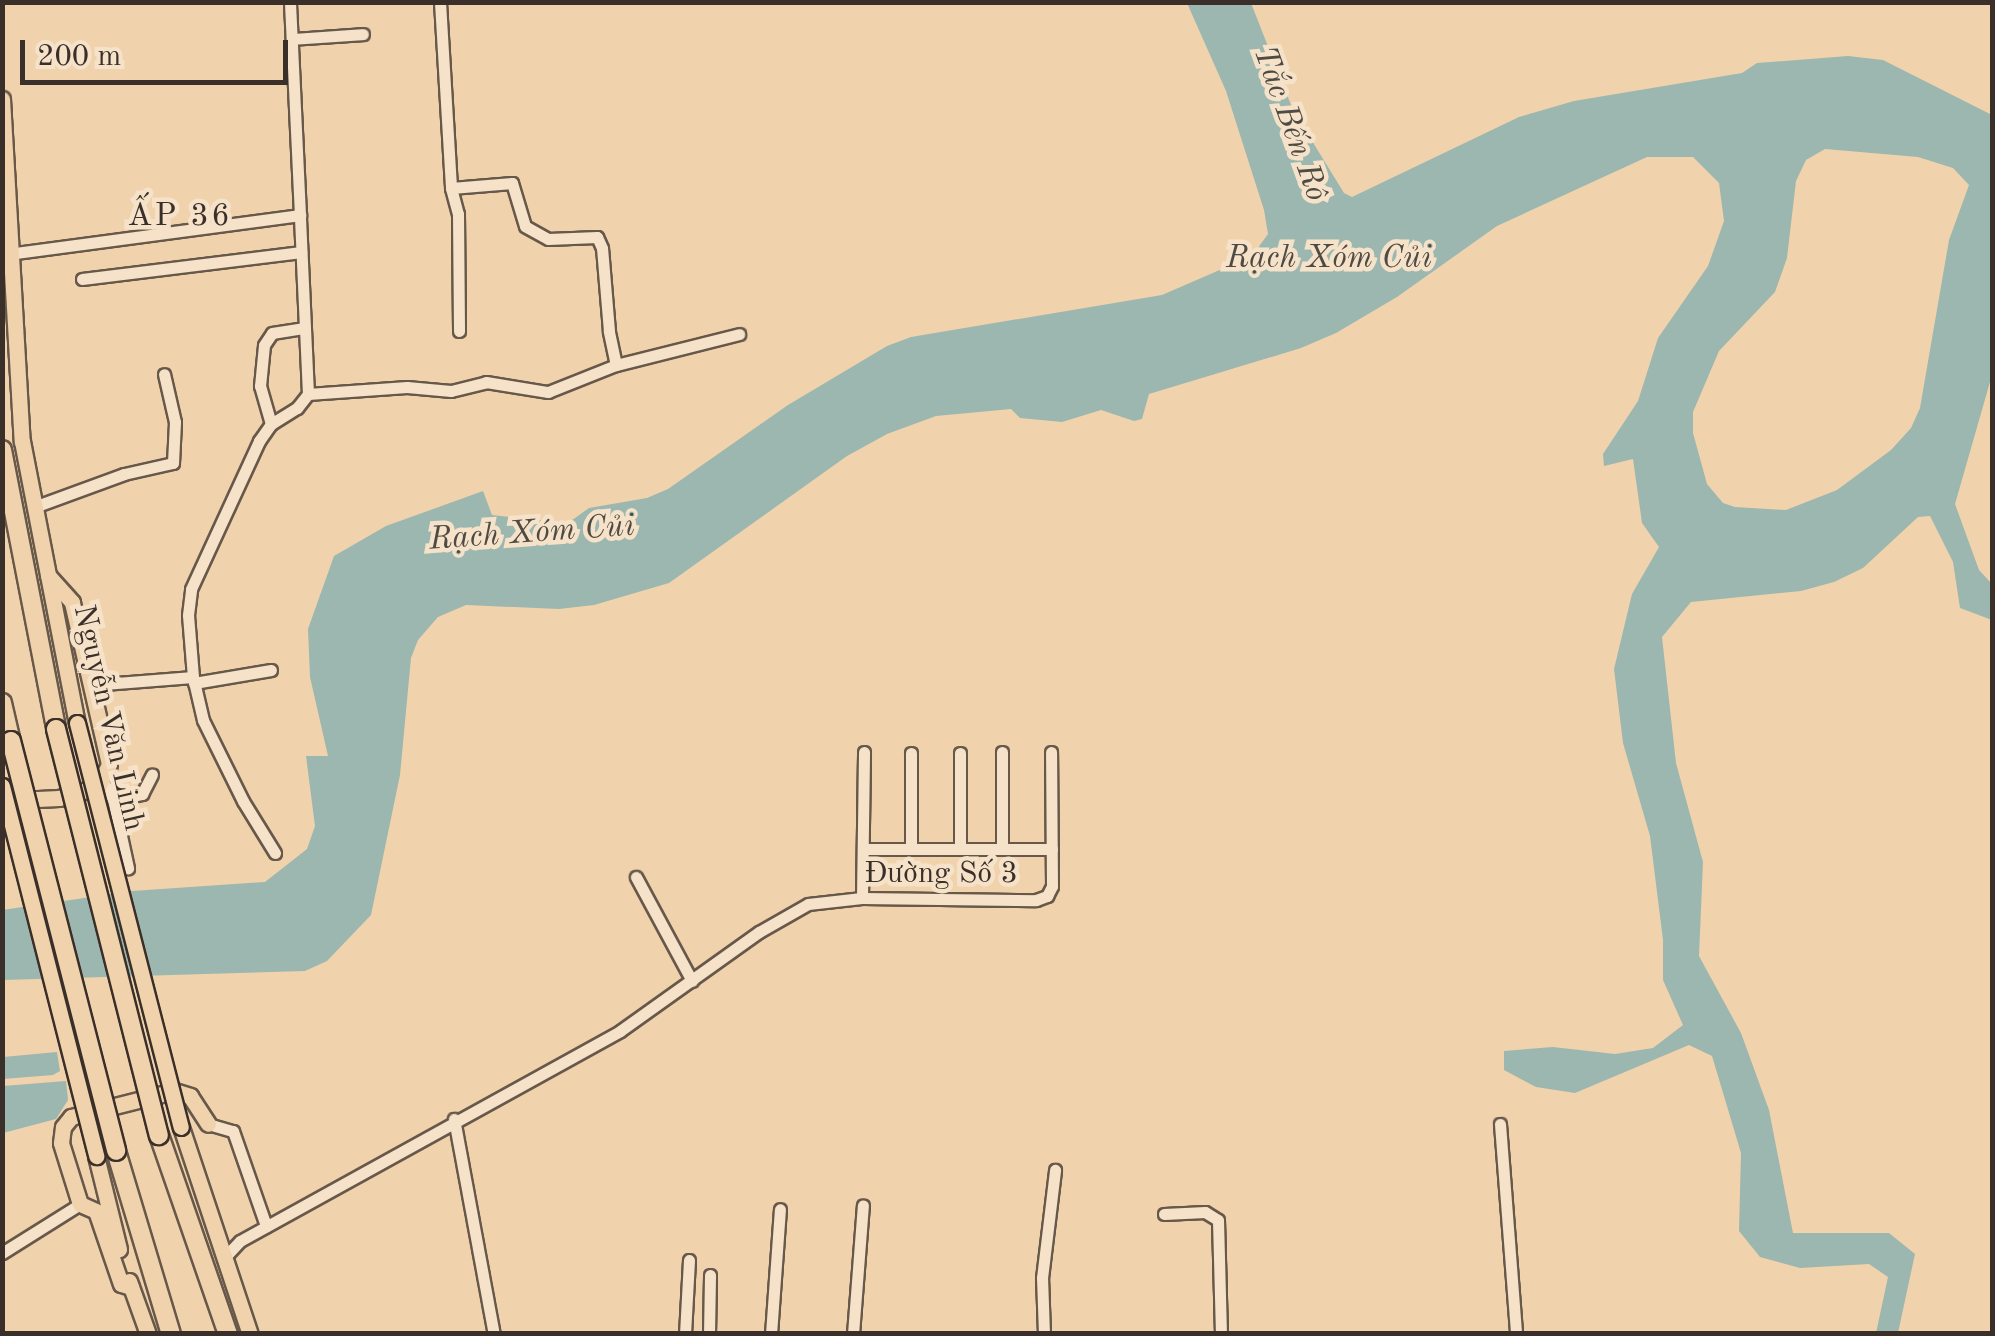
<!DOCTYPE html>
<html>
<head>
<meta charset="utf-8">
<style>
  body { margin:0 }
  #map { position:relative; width:1995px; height:1336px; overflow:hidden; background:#f0d3ac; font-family:"Old Standard TT",serif }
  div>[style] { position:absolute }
  .water>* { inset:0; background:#9bb7b0 }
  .roads { filter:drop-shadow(2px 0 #68584a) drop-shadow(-2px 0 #68584a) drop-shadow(0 2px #68584a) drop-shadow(0 -2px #68584a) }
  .minor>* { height:11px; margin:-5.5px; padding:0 5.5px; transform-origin:5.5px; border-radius:5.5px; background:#f5e2c9 }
  .major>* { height:15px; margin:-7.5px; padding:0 7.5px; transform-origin:7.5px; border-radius:7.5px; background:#f0d3ac }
  .highway>* { height:18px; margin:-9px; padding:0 9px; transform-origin:9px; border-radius:9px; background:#f0d3ac }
  .bridges { filter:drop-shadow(2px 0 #3b2f29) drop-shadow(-2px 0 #3b2f29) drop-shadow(0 2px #3b2f29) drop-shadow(0 -2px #3b2f29) }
  .major-bridge>* { height:15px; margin:-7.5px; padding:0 7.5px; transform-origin:7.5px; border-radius:7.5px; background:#f0d3ac }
  .highway-bridge>* { height:18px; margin:-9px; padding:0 9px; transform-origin:9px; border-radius:9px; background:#f0d3ac }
  span { translate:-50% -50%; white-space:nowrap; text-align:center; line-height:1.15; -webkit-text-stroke:9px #f5e2c9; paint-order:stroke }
  .street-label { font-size:30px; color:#3b2f29 }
  .water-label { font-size:32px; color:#4e4a44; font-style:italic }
  .neighbourhood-label { font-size:32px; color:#3b2f29; letter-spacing:2.5px }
  .frame { position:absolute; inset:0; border:5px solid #3b2f29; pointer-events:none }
  .scale { position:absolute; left:20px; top:40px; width:268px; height:45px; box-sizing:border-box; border:5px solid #3b2f29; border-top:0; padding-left:12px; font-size:30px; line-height:35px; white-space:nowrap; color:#3b2f29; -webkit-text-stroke:8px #f5e2c9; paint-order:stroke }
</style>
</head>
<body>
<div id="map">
  <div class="water">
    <i style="clip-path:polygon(evenodd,1187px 3px,1251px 3px,1293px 110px,1344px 193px,1352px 197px,1519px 117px,1574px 101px,1742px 73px,1757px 63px,1848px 56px,1883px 60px,1992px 115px,1992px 375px,1955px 504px,1979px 570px,1992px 584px,1992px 620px,1960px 608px,1953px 562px,1930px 516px,1918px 517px,1863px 568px,1834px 582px,1801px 591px,1691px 602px,1662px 637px,1676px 763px,1703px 862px,1699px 956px,1741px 1033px,1769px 1110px,1793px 1233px,1889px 1233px,1915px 1254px,1898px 1333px,1876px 1333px,1888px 1277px,1869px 1264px,1800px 1268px,1760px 1257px,1739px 1231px,1741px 1153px,1712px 1056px,1689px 1045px,1575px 1093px,1536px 1087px,1504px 1070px,1504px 1051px,1553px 1047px,1615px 1054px,1653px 1048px,1683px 1025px,1663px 980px,1663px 940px,1650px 836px,1623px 743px,1614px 669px,1632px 594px,1659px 547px,1642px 523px,1633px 459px,1604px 466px,1603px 454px,1638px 401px,1658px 338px,1708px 266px,1724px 221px,1719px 183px,1693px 157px,1647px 157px,1497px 226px,1397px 297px,1336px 333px,1301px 348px,1149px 394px,1142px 419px,1134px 421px,1101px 410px,1062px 422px,1020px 418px,1011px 409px,936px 416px,887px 434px,847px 456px,669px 583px,594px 605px,559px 609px,466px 605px,438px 617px,418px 640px,411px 658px,400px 775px,371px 915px,327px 961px,305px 971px,3px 980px,2px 910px,132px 891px,265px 882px,307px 849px,315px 826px,306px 756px,328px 756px,310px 677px,308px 629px,334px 556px,386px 526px,483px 491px,492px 515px,568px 523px,589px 508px,647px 498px,668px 489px,788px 405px,887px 346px,911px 337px,1162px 295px,1252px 256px,1268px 234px,1264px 210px,1226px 91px,1187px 3px,1825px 149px,1918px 157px,1953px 168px,1969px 185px,1949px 240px,1920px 408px,1911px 428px,1891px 450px,1837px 490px,1786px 510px,1735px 507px,1723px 503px,1707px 484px,1693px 433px,1693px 412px,1719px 351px,1775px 292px,1787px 258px,1796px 181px,1806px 160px,1825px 149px)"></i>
    <i style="clip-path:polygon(57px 1052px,60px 1071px,53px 1075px,3px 1079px,3px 1057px)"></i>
    <i style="clip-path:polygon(66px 1081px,68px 1100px,56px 1119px,3px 1133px,3px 1086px)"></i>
  </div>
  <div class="roads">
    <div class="minor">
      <i style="left:440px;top:2px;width:186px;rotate:86.6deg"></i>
      <i style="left:451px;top:188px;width:27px;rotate:75deg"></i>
      <i style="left:458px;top:214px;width:117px;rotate:89.5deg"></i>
      <i style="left:292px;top:39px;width:71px;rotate:-4deg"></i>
      <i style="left:8px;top:254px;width:295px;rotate:-7.6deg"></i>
      <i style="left:300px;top:215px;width:213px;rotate:-92.7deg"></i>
      <i style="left:82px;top:279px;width:221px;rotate:-7deg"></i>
      <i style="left:616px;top:365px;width:127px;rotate:-14.1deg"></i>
      <i style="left:308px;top:394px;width:99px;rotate:-4deg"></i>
      <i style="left:407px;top:387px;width:44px;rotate:5.2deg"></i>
      <i style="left:451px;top:391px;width:36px;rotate:-14deg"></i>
      <i style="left:486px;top:382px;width:63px;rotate:9.2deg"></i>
      <i style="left:548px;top:392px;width:73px;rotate:-21.7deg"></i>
      <i style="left:616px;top:365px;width:35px;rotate:-102deg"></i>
      <i style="left:609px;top:331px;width:83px;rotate:-94.8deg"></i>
      <i style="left:602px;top:248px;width:12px;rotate:-114deg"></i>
      <i style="left:597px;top:237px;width:49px;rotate:177.7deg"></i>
      <i style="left:548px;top:239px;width:26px;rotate:-151deg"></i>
      <i style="left:525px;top:226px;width:45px;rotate:-106.8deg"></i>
      <i style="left:512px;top:183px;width:61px;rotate:175.3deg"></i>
      <i style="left:271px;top:424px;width:40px;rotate:-106deg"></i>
      <i style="left:260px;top:386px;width:41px;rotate:-84.4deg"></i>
      <i style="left:264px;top:345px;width:14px;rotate:-56deg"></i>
      <i style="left:272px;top:333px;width:33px;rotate:-9deg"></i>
      <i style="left:34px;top:507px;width:96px;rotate:-20.1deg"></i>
      <i style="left:124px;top:474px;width:50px;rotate:-12.7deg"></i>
      <i style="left:173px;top:463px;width:41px;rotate:-87.2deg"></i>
      <i style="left:175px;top:422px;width:49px;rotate:-102.9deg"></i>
      <i style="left:194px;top:683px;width:78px;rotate:-9.6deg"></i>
      <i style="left:91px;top:685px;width:102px;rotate:-4.5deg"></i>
      <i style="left:1002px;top:752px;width:96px;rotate:90deg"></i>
      <i style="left:911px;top:753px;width:96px;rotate:90deg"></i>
      <i style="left:960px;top:753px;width:96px;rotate:90deg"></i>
      <i style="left:103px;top:782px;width:20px;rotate:60deg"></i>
      <i style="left:113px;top:799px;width:5px"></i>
      <i style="left:118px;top:799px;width:25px;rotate:-12deg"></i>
      <i style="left:142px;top:794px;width:22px;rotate:-63deg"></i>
      <i style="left:113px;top:799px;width:71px;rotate:77.7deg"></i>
      <i style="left:863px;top:849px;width:189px"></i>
      <i style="left:275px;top:853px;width:61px;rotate:-121.6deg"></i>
      <i style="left:243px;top:801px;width:90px;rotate:-116.3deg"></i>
      <i style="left:203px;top:720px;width:44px;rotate:-103.1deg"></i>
      <i style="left:193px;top:677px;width:62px;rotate:-94.6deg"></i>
      <i style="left:188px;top:615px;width:26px;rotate:-83deg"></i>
      <i style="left:191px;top:589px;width:163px;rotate:-65.3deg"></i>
      <i style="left:259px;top:441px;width:21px;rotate:-55deg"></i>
      <i style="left:271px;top:424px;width:31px;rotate:-32deg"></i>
      <i style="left:297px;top:408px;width:18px;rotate:-52deg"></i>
      <i style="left:308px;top:394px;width:179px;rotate:-92.6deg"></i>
      <i style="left:636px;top:877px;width:118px;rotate:61.7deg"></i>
      <i style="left:862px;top:898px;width:146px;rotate:-89.2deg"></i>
      <i style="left:454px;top:1119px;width:219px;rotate:79.5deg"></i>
      <i style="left:208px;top:1124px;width:26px;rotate:16deg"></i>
      <i style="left:233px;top:1131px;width:101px;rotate:70.8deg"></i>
      <i style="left:1500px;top:1124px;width:211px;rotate:85.6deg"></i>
      <i style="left:1164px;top:1214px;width:41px;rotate:-2.8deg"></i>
      <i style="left:1205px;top:1212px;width:15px;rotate:32deg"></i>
      <i style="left:1218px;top:1220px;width:114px;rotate:88.5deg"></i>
      <i style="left:2px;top:1253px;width:92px;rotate:-32.1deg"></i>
      <i style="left:224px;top:1258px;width:23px;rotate:-47deg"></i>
      <i style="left:240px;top:1241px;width:434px;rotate:-28.9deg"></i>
      <i style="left:620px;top:1031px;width:171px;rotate:-35.5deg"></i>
      <i style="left:759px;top:932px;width:56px;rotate:-29.7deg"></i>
      <i style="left:808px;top:904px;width:54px;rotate:-6.3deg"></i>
      <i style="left:862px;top:898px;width:174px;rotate:0.7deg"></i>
      <i style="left:1036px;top:900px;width:12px;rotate:-20deg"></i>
      <i style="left:1047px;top:896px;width:11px;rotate:-63deg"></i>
      <i style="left:1052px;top:886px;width:134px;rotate:-90.4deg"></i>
      <i style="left:685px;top:1334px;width:74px;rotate:-86.9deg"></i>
      <i style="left:709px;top:1334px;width:59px;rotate:-89deg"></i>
      <i style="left:771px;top:1334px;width:125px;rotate:-85.9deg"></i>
      <i style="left:853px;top:1334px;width:129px;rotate:-85.6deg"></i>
      <i style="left:1044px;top:1334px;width:56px;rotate:-92deg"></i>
      <i style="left:1042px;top:1278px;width:109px;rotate:-83.1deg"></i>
    </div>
    <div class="major">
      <i style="left:2px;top:99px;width:343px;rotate:86.7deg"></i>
      <i style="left:22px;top:441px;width:287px;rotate:79deg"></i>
      <i style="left:16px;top:800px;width:43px;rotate:-2.7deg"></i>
      <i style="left:59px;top:798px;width:41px;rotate:-15.8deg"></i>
      <i style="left:98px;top:787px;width:25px;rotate:-64deg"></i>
      <i style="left:109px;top:764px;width:166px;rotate:-102.9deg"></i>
      <i style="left:72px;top:602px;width:36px;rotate:-132deg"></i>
      <i style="left:181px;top:1127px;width:218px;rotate:71.6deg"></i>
      <i style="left:96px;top:1156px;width:96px;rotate:76.1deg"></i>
      <i style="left:129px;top:1281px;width:56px;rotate:70.3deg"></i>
      <i style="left:131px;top:1287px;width:10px;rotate:-163deg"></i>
      <i style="left:121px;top:1284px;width:77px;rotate:-108.9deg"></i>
      <i style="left:96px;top:1211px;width:17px;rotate:-156deg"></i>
      <i style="left:80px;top:1204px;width:64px;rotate:-107.3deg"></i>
      <i style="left:61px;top:1143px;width:16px;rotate:-83deg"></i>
      <i style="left:63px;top:1127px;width:13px;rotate:-51deg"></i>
      <i style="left:71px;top:1117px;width:106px;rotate:-14.2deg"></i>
      <i style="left:174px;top:1091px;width:17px;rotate:17deg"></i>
      <i style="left:190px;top:1096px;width:33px;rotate:57deg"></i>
    </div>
    <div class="highway">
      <i style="left:2px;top:450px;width:284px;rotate:79deg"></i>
      <i style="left:2px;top:703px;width:39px;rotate:77deg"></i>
      <i style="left:159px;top:1135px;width:211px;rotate:70.9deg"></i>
      <i style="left:116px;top:1151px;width:191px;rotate:73.3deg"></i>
    </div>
  </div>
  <div class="bridges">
    <div class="major-bridge">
      <i style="left:77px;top:723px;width:417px;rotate:75.6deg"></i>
      <i style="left:2px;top:786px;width:382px;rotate:75.7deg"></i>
    </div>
    <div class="highway-bridge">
      <i style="left:56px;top:729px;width:419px;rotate:75.8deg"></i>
      <i style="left:11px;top:741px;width:423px;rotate:75.6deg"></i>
    </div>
  </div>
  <div class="street-label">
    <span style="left:108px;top:718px;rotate:77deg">Nguyễn Văn Linh</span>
    <span style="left:941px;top:874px">Đường Số 3</span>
  </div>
  <div class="water-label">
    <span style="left:1289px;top:124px;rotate:70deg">Tắc Bến Rô</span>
    <span style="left:1329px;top:259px">Rạch Xóm Củi</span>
    <span style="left:532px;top:534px;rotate:-4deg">Rạch Xóm Củi</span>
  </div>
  <div class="neighbourhood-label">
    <span style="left:180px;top:217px">ẤP 36</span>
  </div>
  <div class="frame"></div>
  <div class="scale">200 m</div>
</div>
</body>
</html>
